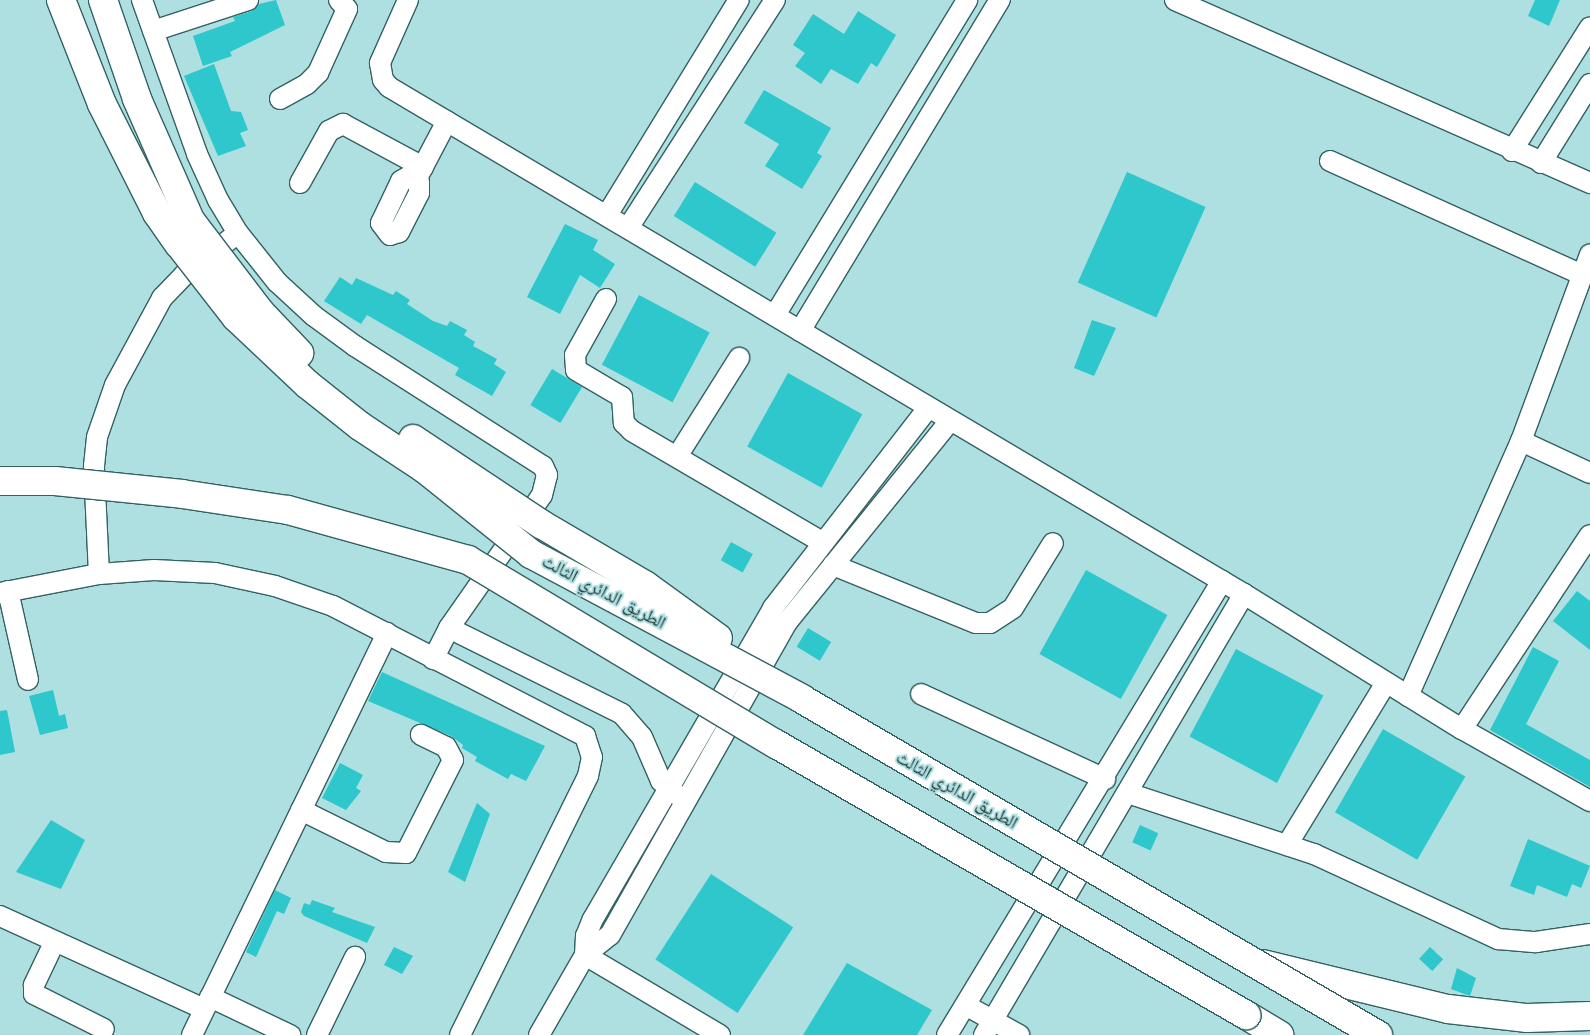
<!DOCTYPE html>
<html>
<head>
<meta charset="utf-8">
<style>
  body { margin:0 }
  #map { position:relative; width:1590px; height:1035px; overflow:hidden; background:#aedfe1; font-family:Jost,"Noto Naskh Arabic",sans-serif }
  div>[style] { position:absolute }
  .building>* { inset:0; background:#2dc7cc; transform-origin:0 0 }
  .roads { filter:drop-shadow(1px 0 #336162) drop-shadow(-1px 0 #336162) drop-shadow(0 1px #336162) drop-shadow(0 -1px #336162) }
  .minor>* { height:20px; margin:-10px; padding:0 10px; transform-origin:10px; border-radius:10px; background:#fff }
  .highway>* { height:28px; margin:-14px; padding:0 14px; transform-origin:14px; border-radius:14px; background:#fff }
  .bridges { filter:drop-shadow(1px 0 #336162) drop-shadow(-1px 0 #336162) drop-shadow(0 1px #336162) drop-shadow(0 -1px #336162) }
  .highway-bridge>* { height:28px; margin:-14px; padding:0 14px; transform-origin:14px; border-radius:14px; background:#fff }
  span { translate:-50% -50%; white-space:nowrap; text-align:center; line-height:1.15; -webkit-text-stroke:4px #aedfe1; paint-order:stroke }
  .street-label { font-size:18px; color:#1d3131 }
</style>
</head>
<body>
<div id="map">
  <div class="building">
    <i style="clip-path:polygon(276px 0,285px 25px,230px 52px,232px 56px,203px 66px,193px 36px,235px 21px,233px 17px,252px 11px,259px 4px)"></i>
    <i style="clip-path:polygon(1535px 0,1560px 0,1549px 26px,1528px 16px)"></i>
    <i style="clip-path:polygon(858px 11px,896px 35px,877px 67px,871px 63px,858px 84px,831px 69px,821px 84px,795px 66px,805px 53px,793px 45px,813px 14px,844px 34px)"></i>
    <i style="clip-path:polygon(214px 64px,231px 111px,241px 112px,248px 130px,240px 133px,246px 146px,218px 156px,184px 76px)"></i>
    <i style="clip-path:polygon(764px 90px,831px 128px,817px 153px,822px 156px,802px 189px,765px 166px,779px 144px,744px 123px)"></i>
    <i style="left:1127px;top:172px;width:86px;height:121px;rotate:24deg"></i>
    <i style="left:695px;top:182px;width:96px;height:40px;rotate:32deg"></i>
    <i style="clip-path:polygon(565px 224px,598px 240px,593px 250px,615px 264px,600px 288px,580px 275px,560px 314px,527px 297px)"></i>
    <i style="clip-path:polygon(340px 277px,352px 285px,356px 278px,393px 295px,396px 291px,410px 300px,407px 304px,433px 321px,447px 326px,450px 321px,467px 330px,464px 335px,475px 342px,473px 346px,497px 359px,494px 364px,506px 372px,492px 396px,455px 375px,459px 368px,367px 315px,361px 324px,324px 301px)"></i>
    <i style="left:639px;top:295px;width:80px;height:79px;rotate:28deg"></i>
    <i style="clip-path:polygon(1092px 320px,1116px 328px,1094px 376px,1074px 368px)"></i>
    <i style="left:552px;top:369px;width:35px;height:42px;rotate:31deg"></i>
    <i style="left:788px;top:373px;width:85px;height:84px;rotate:29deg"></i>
    <i style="left:731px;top:542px;width:25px;height:21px;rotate:29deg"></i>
    <i style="left:1086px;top:570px;width:93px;height:96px;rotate:29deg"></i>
    <i style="clip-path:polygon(1577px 591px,1590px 601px,1590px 650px,1553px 621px)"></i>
    <i style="left:808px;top:628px;width:27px;height:22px;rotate:31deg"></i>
    <i style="clip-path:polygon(1533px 647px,1559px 661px,1526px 724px,1590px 760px,1590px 787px,1490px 730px)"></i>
    <i style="left:1236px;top:649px;width:99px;height:99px;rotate:28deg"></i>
    <i style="clip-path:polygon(382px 672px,545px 746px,526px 781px,511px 774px,508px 779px,475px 761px,477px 757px,462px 748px,463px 745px,451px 736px,368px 701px)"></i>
    <i style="clip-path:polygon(53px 690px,59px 716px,65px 714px,68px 728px,40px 735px,29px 696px)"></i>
    <i style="clip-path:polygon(7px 710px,15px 752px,0 755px,0 711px)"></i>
    <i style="left:1383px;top:729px;width:95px;height:96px;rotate:30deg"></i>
    <i style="clip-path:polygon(340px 763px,363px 775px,356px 788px,361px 791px,346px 810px,322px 798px)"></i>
    <i style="clip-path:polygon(477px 803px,490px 814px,465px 882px,448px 872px)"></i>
    <i style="clip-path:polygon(51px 820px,85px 840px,61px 889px,16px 872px)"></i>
    <i style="left:1140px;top:825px;width:20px;height:19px;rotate:24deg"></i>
    <i style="clip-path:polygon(1528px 839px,1590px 866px,1581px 888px,1572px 884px,1567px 897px,1537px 885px,1534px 895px,1510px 886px)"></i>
    <i style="left:711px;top:874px;width:98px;height:102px;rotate:33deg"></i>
    <i style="clip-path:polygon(275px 890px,291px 898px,284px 914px,277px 911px,256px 957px,246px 952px)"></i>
    <i style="clip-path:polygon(312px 900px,335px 908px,332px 912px,375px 927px,367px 943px,304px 916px,301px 912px,304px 903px,310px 905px)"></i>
    <i style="clip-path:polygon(394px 947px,413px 956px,402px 974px,384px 965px)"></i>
    <i style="left:1430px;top:947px;width:18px;height:16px;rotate:43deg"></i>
    <i style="clip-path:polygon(847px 963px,932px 1010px,917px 1035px,803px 1035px)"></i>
    <i style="clip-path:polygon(1457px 968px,1476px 978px,1470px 996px,1451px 989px)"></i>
  </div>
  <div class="roads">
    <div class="minor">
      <i style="left:142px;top:0;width:164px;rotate:70.3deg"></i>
      <i style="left:197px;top:154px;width:51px;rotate:65.5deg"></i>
      <i style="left:218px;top:200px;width:39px;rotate:59deg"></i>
      <i style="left:238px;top:233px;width:63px;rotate:51.5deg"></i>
      <i style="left:277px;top:282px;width:50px;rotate:42.6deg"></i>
      <i style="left:314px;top:316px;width:51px;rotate:36.2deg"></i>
      <i style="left:355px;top:346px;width:223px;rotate:32.6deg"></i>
      <i style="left:543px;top:466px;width:10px;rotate:66deg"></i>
      <i style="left:547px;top:475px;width:21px;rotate:104deg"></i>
      <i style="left:542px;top:495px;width:162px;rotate:125deg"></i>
      <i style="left:449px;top:628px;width:35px;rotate:117deg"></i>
      <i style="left:408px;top:0;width:69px;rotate:114deg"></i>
      <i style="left:380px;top:63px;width:17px;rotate:80deg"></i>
      <i style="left:383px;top:80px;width:9px;rotate:49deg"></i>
      <i style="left:389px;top:87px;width:994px;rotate:30.67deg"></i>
      <i style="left:1244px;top:594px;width:256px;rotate:31.8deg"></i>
      <i style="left:1462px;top:729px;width:147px;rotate:29.4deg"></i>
      <i style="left:1175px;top:0;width:454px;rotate:23.8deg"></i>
      <i style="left:153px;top:31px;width:100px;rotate:-18.1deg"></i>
      <i style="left:280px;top:99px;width:31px;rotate:-29deg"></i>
      <i style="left:307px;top:84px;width:16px;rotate:-45deg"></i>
      <i style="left:318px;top:73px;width:70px;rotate:-65.6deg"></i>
      <i style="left:347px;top:9px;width:12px;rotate:-132deg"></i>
      <i style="left:1512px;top:151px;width:146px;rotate:-57.8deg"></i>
      <i style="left:1330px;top:161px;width:277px;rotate:24.3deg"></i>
      <i style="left:1541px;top:163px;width:93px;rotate:-58.2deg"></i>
      <i style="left:408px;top:177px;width:12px;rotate:24deg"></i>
      <i style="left:419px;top:182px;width:11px;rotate:90deg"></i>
      <i style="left:419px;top:193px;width:44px;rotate:117.1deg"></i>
      <i style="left:399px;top:232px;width:9px;rotate:162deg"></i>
      <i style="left:390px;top:235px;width:15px;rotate:-127deg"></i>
      <i style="left:381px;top:223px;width:47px;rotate:-64.5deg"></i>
      <i style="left:401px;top:181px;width:8px;rotate:-30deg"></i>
      <i style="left:417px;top:178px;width:64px;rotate:-62.2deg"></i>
      <i style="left:300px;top:183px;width:60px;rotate:-60.9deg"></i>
      <i style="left:329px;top:131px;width:16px;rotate:-27deg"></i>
      <i style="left:343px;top:124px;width:91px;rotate:28.3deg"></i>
      <i style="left:607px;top:215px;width:252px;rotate:-58.5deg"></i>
      <i style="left:628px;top:228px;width:271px;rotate:-57.2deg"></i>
      <i style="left:606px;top:299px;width:64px;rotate:119deg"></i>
      <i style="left:575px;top:355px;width:15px;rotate:86deg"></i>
      <i style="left:576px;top:370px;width:53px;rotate:30.4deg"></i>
      <i style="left:622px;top:397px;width:26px;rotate:86deg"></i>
      <i style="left:624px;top:423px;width:11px;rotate:45deg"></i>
      <i style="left:632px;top:431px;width:220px;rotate:30.3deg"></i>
      <i style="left:775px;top:315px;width:369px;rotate:-58.6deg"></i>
      <i style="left:800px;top:331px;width:387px;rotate:-58.9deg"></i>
      <i style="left:1521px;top:441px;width:76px;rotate:24.9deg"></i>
      <i style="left:678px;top:455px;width:115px;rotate:-57.8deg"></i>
      <i style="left:833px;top:565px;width:154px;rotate:22.1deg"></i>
      <i style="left:976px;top:623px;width:14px"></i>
      <i style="left:990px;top:623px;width:27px;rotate:-33deg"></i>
      <i style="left:1013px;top:608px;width:76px;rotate:-58.4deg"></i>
      <i style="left:99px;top:574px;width:108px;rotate:-92.7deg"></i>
      <i style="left:94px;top:466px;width:29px;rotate:-84deg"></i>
      <i style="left:97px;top:437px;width:55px;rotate:-70.9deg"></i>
      <i style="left:115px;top:385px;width:99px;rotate:-61.6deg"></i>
      <i style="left:162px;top:298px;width:32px;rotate:-46deg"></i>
      <i style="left:184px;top:275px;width:68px;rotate:-37.9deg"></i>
      <i style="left:8px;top:591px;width:91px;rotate:77.3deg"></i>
      <i style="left:0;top:593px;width:101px;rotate:-10.9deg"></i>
      <i style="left:99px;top:574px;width:55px;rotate:-4.2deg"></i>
      <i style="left:154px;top:570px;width:61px;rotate:2.8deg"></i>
      <i style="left:215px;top:573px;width:61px;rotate:12.2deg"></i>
      <i style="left:275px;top:586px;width:61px;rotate:19deg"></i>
      <i style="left:333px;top:606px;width:284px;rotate:27.3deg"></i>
      <i style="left:585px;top:736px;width:22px;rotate:72deg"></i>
      <i style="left:592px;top:757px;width:19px;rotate:102deg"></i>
      <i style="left:588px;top:776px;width:289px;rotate:116.3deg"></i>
      <i style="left:449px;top:628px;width:193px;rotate:26.4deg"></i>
      <i style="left:622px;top:714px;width:30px;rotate:49deg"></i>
      <i style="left:642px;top:737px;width:48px;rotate:66.6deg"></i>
      <i style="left:661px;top:781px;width:21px;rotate:41deg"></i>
      <i style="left:921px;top:694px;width:203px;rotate:24.8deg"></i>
      <i style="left:1408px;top:696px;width:279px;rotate:-66.1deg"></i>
      <i style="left:1521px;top:441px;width:199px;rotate:-69.7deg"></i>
      <i style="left:1462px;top:729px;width:232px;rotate:-56.6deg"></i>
      <i style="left:1128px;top:793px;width:196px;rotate:18.2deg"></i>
      <i style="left:1314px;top:854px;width:203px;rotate:24.8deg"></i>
      <i style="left:1498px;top:939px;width:38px;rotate:5deg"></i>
      <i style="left:1536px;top:942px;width:55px;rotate:-8.4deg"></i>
      <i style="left:301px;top:810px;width:95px;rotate:26.3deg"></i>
      <i style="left:386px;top:852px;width:20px;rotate:3deg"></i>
      <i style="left:406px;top:853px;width:104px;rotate:-63.2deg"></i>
      <i style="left:453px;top:760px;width:15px;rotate:-118deg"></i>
      <i style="left:446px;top:747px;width:28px;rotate:-154deg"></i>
      <i style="left:1287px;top:845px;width:190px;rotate:-58.6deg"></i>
      <i style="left:0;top:916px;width:224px;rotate:24.5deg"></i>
      <i style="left:54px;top:943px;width:47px;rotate:115.5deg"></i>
      <i style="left:34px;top:985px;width:9px;rotate:90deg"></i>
      <i style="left:34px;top:994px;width:78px;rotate:26.6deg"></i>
      <i style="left:585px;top:955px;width:32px;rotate:-39deg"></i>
      <i style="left:610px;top:935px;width:361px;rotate:-60.5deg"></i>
      <i style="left:788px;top:621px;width:257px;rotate:-51deg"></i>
      <i style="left:585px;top:955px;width:157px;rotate:30.7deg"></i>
      <i style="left:210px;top:997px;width:89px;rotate:25.4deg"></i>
      <i style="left:967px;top:1006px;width:60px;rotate:29.1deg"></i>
      <i style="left:192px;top:1035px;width:447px;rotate:-64.1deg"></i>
      <i style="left:317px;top:1035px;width:87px;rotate:-64deg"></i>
      <i style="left:539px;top:1035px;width:92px;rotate:-60.1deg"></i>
      <i style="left:585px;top:955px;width:19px;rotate:-87deg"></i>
      <i style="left:586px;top:936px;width:18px;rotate:-68deg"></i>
      <i style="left:593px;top:919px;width:359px;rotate:-59.9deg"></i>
      <i style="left:773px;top:608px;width:253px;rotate:-52.2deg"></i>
      <i style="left:947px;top:1035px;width:531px;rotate:-58.8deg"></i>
      <i style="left:984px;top:1035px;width:512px;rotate:-59.48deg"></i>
    </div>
    <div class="highway">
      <i style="left:1263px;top:964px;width:190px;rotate:13.7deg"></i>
      <i style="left:1448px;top:1009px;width:80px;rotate:6.5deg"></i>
      <i style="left:1527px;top:1018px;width:63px;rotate:-1.8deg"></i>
      <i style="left:1246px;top:1015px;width:39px;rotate:31deg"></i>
    </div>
  </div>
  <div class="bridges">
    <div class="highway-bridge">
      <i style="left:61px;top:0;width:112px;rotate:68.5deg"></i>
      <i style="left:102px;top:104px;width:122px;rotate:63.2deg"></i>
      <i style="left:157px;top:213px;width:38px;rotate:55deg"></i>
      <i style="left:179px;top:244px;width:93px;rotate:52deg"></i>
      <i style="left:236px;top:317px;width:98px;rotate:43.3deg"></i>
      <i style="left:307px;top:384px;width:68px;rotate:38.4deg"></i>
      <i style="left:360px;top:426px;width:78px;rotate:33.5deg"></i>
      <i style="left:425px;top:469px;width:136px;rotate:38.7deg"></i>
      <i style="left:531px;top:554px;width:307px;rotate:28.1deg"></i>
      <i style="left:802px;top:699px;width:667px;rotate:30.26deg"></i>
      <i style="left:103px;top:0;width:105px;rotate:71deg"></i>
      <i style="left:137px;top:99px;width:132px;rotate:66.3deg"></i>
      <i style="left:190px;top:220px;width:116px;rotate:52.7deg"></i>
      <i style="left:260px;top:312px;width:57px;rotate:46.4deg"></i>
      <i style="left:413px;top:439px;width:154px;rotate:33.6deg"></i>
      <i style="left:541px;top:524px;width:121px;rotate:30.4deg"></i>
      <i style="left:645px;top:585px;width:90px;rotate:36deg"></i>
      <i style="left:0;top:481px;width:55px"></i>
      <i style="left:55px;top:481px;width:128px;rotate:5.8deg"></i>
      <i style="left:182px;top:494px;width:107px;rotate:8.6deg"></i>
      <i style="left:288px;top:510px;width:187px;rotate:15.5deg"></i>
      <i style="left:468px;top:560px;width:359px;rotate:30.9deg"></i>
      <i style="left:776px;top:744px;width:543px;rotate:29.97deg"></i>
    </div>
  </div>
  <div class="street-label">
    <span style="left:604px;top:592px;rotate:28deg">الطريق الدائري الثالث</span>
    <span style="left:957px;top:790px;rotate:30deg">الطريق الدائري الثالث</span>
  </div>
</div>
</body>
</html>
